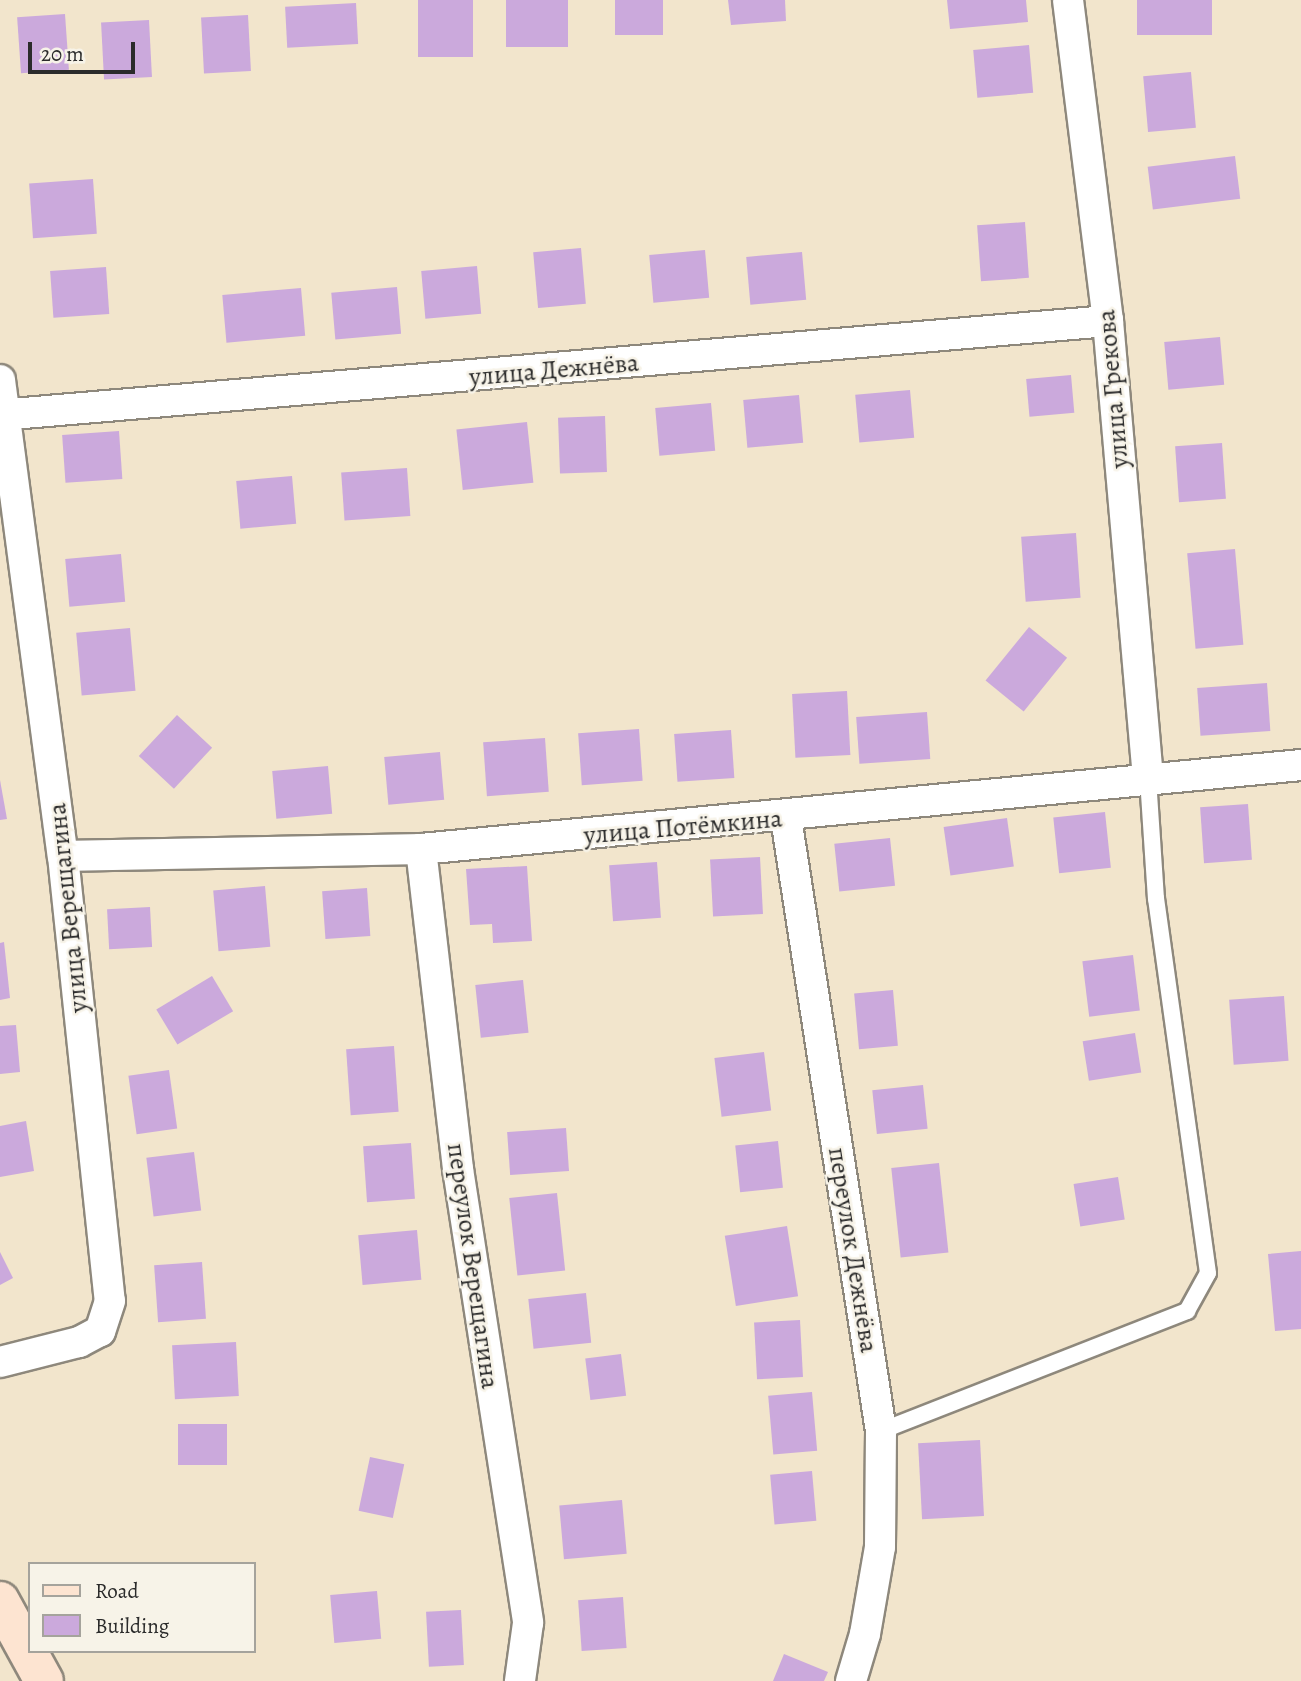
<!DOCTYPE html>
<html>
<head>
<meta charset="utf-8">
<style>
  body { margin:0 }
  #map { position:relative; width:1301px; height:1681px; overflow:hidden; background:#f2e5cc; font-family:Alegreya,serif }
  div>[style] { position:absolute }
  .building>* { inset:0; background:#cba9dc; transform-origin:0 0 }
  .roads { filter:drop-shadow(2px 0 #8e887c) drop-shadow(-2px 0 #8e887c) drop-shadow(0 2px #8e887c) drop-shadow(0 -2px #8e887c) }
  .lane>* { height:16px; margin:-8px; padding:0 8px; transform-origin:8px; border-radius:8px; background:#fff }
  .street>* { height:30px; margin:-15px; padding:0 15px; transform-origin:15px; border-radius:15px; background:#fff }
  .secondary>* { height:38px; margin:-19px; padding:0 19px; transform-origin:19px; border-radius:19px; background:#fde4d1 }
  span { translate:-50% -50%; white-space:nowrap; text-align:center; line-height:1.15; -webkit-text-stroke:5px #f7f3e8; paint-order:stroke }
  .street-label { font-size:26px; color:#2b2b2b }
  .legend { position:absolute; left:28px; top:1562px; width:228px; height:91px; box-sizing:border-box; background:#f7f3e8; border:2px solid #a5a39c; margin:0; padding:9px 12px; list-style:none; font-size:21px; color:#2b2b2b }
  .legend li { display:flex; align-items:center; gap:14px; height:35px }
  .legend b { width:35px; border:2px solid #a5a39c }
  .scale { position:absolute; left:28px; top:42px; width:107px; height:32px; box-sizing:border-box; border:4px solid #2b2b2b; border-top:0; padding-left:9px; font-size:21px; line-height:24px; white-space:nowrap; color:#2b2b2b; -webkit-text-stroke:5px #f7f3e8; paint-order:stroke }
</style>
</head>
<body>
<div id="map">
  <div class="building">
    <i style="left:418px;top:0;width:55px;height:57px"></i>
    <i style="left:506px;top:0;width:62px;height:47px"></i>
    <i style="left:615px;top:0;width:48px;height:35px"></i>
    <i style="clip-path:polygon(728px 0,785px 0,786px 21px,731px 25px)"></i>
    <i style="clip-path:polygon(947px 0,1026px 0,1028px 22px,950px 29px)"></i>
    <i style="left:1137px;top:0;width:75px;height:35px"></i>
    <i style="left:356px;top:3px;width:41px;height:71px;rotate:87deg"></i>
    <i style="left:65px;top:14px;width:56px;height:48px;rotate:86deg"></i>
    <i style="left:248px;top:15px;width:56px;height:47px;rotate:87deg"></i>
    <i style="left:149px;top:20px;width:57px;height:48px;rotate:87deg"></i>
    <i style="left:1029px;top:45px;width:48px;height:56px;rotate:85deg"></i>
    <i style="left:1191px;top:72px;width:56px;height:48px;rotate:85deg"></i>
    <i style="left:1235px;top:156px;width:43px;height:88px;rotate:83deg"></i>
    <i style="left:93px;top:179px;width:55px;height:64px;rotate:86deg"></i>
    <i style="left:1025px;top:222px;width:56px;height:48px;rotate:86deg"></i>
    <i style="left:581px;top:248px;width:56px;height:48px;rotate:85deg"></i>
    <i style="left:705px;top:250px;width:48px;height:56px;rotate:85deg"></i>
    <i style="left:802px;top:252px;width:48px;height:56px;rotate:85deg"></i>
    <i style="left:477px;top:266px;width:48px;height:56px;rotate:85deg"></i>
    <i style="left:106px;top:267px;width:47px;height:56px;rotate:86deg"></i>
    <i style="left:397px;top:287px;width:47px;height:66px;rotate:85deg"></i>
    <i style="left:301px;top:288px;width:48px;height:79px;rotate:85deg"></i>
    <i style="left:1220px;top:337px;width:48px;height:56px;rotate:85deg"></i>
    <i style="left:1071px;top:375px;width:38px;height:45px;rotate:85deg"></i>
    <i style="left:910px;top:390px;width:48px;height:55px;rotate:85deg"></i>
    <i style="left:799px;top:395px;width:48px;height:56px;rotate:85deg"></i>
    <i style="left:711px;top:403px;width:48px;height:56px;rotate:85deg"></i>
    <i style="left:605px;top:416px;width:56px;height:47px;rotate:88deg"></i>
    <i style="left:527px;top:422px;width:61px;height:71px;rotate:84deg"></i>
    <i style="left:119px;top:431px;width:48px;height:57px;rotate:86deg"></i>
    <i style="left:1222px;top:443px;width:56px;height:47px;rotate:86deg"></i>
    <i style="left:407px;top:468px;width:48px;height:66px;rotate:86deg"></i>
    <i style="left:292px;top:476px;width:48px;height:56px;rotate:85deg"></i>
    <i style="left:1076px;top:533px;width:65px;height:55px;rotate:86deg"></i>
    <i style="left:1235px;top:549px;width:96px;height:48px;rotate:85deg"></i>
    <i style="left:121px;top:554px;width:48px;height:56px;rotate:85deg"></i>
    <i style="left:1029px;top:627px;width:49px;height:69px;rotate:39deg"></i>
    <i style="left:130px;top:628px;width:63px;height:54px;rotate:85deg"></i>
    <i style="left:1267px;top:683px;width:48px;height:70px;rotate:86deg"></i>
    <i style="left:847px;top:691px;width:64px;height:55px;rotate:87deg"></i>
    <i style="left:927px;top:712px;width:47px;height:71px;rotate:86deg"></i>
    <i style="left:177px;top:715px;width:48px;height:56px;rotate:43deg"></i>
    <i style="left:639px;top:729px;width:52px;height:61px;rotate:86deg"></i>
    <i style="left:731px;top:730px;width:48px;height:57px;rotate:86deg"></i>
    <i style="left:545px;top:738px;width:54px;height:62px;rotate:86deg"></i>
    <i style="left:440px;top:752px;width:48px;height:56px;rotate:85deg"></i>
    <i style="left:328px;top:766px;width:48px;height:56px;rotate:85deg"></i>
    <i style="clip-path:polygon(0 780px,7px 819px,0 820px)"></i>
    <i style="left:1248px;top:804px;width:56px;height:48px;rotate:86deg"></i>
    <i style="left:1105px;top:812px;width:56px;height:52px;rotate:84deg"></i>
    <i style="left:1007px;top:818px;width:49px;height:64px;rotate:82deg"></i>
    <i style="left:890px;top:838px;width:48px;height:56px;rotate:84deg"></i>
    <i style="left:760px;top:857px;width:57px;height:50px;rotate:87deg"></i>
    <i style="left:657px;top:862px;width:56px;height:48px;rotate:86deg"></i>
    <i style="clip-path:polygon(527px 866px,532px 941px,493px 943px,492px 924px,470px 925px,466px 869px)"></i>
    <i style="left:265px;top:886px;width:61px;height:52px;rotate:85deg"></i>
    <i style="left:367px;top:888px;width:48px;height:45px;rotate:86deg"></i>
    <i style="left:150px;top:907px;width:40px;height:43px;rotate:87deg"></i>
    <i style="clip-path:polygon(4px 942px,10px 998px,0 1000px,0 943px)"></i>
    <i style="left:1133px;top:955px;width:56px;height:51px;rotate:83deg"></i>
    <i style="left:212px;top:976px;width:41px;height:65px;rotate:59deg"></i>
    <i style="left:523px;top:980px;width:53px;height:48px;rotate:84deg"></i>
    <i style="left:893px;top:990px;width:56px;height:39px;rotate:85deg"></i>
    <i style="left:1284px;top:996px;width:65px;height:55px;rotate:86deg"></i>
    <i style="clip-path:polygon(16px 1025px,20px 1072px,0 1074px,0 1026px)"></i>
    <i style="left:1135px;top:1033px;width:40px;height:53px;rotate:81deg"></i>
    <i style="left:394px;top:1046px;width:66px;height:48px;rotate:86deg"></i>
    <i style="left:764px;top:1052px;width:59px;height:50px;rotate:83deg"></i>
    <i style="left:169px;top:1070px;width:59px;height:41px;rotate:82deg"></i>
    <i style="left:923px;top:1085px;width:44px;height:51px;rotate:84deg"></i>
    <i style="clip-path:polygon(26px 1121px,34px 1171px,0 1177px,0 1126px)"></i>
    <i style="left:566px;top:1128px;width:43px;height:59px;rotate:86deg"></i>
    <i style="left:778px;top:1141px;width:47px;height:43px;rotate:84deg"></i>
    <i style="left:411px;top:1143px;width:56px;height:48px;rotate:86deg"></i>
    <i style="left:194px;top:1152px;width:59px;height:48px;rotate:83deg"></i>
    <i style="left:939px;top:1163px;width:90px;height:48px;rotate:84deg"></i>
    <i style="left:1118px;top:1177px;width:43px;height:45px;rotate:81deg"></i>
    <i style="left:557px;top:1193px;width:78px;height:48px;rotate:84deg"></i>
    <i style="left:787px;top:1226px;width:71px;height:63px;rotate:81deg"></i>
    <i style="left:417px;top:1230px;width:50px;height:59px;rotate:85deg"></i>
    <i style="clip-path:polygon(1301px 1251px,1301px 1329px,1275px 1331px,1268px 1254px)"></i>
    <i style="clip-path:polygon(0 1252px,13px 1278px,0 1285px)"></i>
    <i style="left:202px;top:1262px;width:57px;height:48px;rotate:86deg"></i>
    <i style="left:586px;top:1293px;width:50px;height:58px;rotate:84deg"></i>
    <i style="left:800px;top:1320px;width:57px;height:46px;rotate:87deg"></i>
    <i style="left:236px;top:1342px;width:54px;height:64px;rotate:87deg"></i>
    <i style="left:621px;top:1354px;width:42px;height:36px;rotate:83deg"></i>
    <i style="left:812px;top:1392px;width:59px;height:44px;rotate:85deg"></i>
    <i style="left:227px;top:1424px;width:41px;height:49px;rotate:90deg"></i>
    <i style="left:980px;top:1440px;width:76px;height:62px;rotate:87deg"></i>
    <i style="left:370px;top:1457px;width:35px;height:55px;rotate:12deg"></i>
    <i style="left:812px;top:1471px;width:50px;height:42px;rotate:85deg"></i>
    <i style="left:622px;top:1500px;width:54px;height:63px;rotate:85deg"></i>
    <i style="left:377px;top:1591px;width:48px;height:47px;rotate:85deg"></i>
    <i style="left:623px;top:1597px;width:51px;height:45px;rotate:86deg"></i>
    <i style="left:461px;top:1610px;width:55px;height:35px;rotate:87deg"></i>
    <i style="clip-path:polygon(784px 1654px,828px 1672px,824px 1681px,773px 1681px)"></i>
  </div>
  <div class="roads">
    <div class="lane">
      <i style="left:881px;top:1431px;width:329px;rotate:-21.4deg"></i>
      <i style="left:1187px;top:1311px;width:43px;rotate:-61.1deg"></i>
      <i style="left:1208px;top:1273px;width:378px;rotate:-97.9deg"></i>
      <i style="left:1156px;top:899px;width:119px;rotate:-93.8deg"></i>
    </div>
    <div class="street">
      <i style="left:1068px;top:0;width:323px;rotate:82.9deg"></i>
      <i style="left:1108px;top:321px;width:461px;rotate:85deg"></i>
      <i style="left:0;top:380px;width:480px;rotate:82.5deg"></i>
      <i style="left:63px;top:856px;width:447px;rotate:84deg"></i>
      <i style="left:110px;top:1301px;width:32px;rotate:108deg"></i>
      <i style="left:100px;top:1331px;width:24px;rotate:152deg"></i>
      <i style="left:79px;top:1342px;width:81px;rotate:165.8deg"></i>
      <i style="left:0;top:415px;width:1112px;rotate:-4.85deg"></i>
      <i style="left:786px;top:818px;width:620px;rotate:81.19deg"></i>
      <i style="left:881px;top:1431px;width:116px;rotate:90.5deg"></i>
      <i style="left:880px;top:1547px;width:88px;rotate:99.8deg"></i>
      <i style="left:865px;top:1634px;width:49px;rotate:106.6deg"></i>
      <i style="left:421px;top:849px;width:322px;rotate:83.4deg"></i>
      <i style="left:458px;top:1169px;width:459px;rotate:81.2deg"></i>
      <i style="left:528px;top:1623px;width:59px;rotate:97.9deg"></i>
      <i style="left:63px;top:856px;width:358px;rotate:-1.1deg"></i>
      <i style="left:421px;top:849px;width:884px;rotate:-5.45deg"></i>
    </div>
    <div class="secondary">
      <i style="left:0;top:1601px;width:91px;rotate:61.2deg"></i>
    </div>
  </div>
  <div class="street-label">
    <span style="left:554px;top:370px;rotate:-5deg">улица Дежнёва</span>
    <span style="left:1113px;top:389px;rotate:-95deg">улица Грекова</span>
    <span style="left:683px;top:827px;rotate:-5deg">улица Потёмкина</span>
    <span style="left:68px;top:908px;rotate:-96deg">улица Верещагина</span>
    <span style="left:853px;top:1250px;rotate:81deg">переулок Дежнёва</span>
    <span style="left:473px;top:1266px;rotate:82deg">переулок Верещагина</span>
  </div>
  <ul class="legend">
  <li><b style="height:9px;background:#fde4d1"></b>Road</li>
  <li><b style="height:19px;background:#cba9dc"></b>Building</li>
  </ul>
  <div class="scale">20 m</div>
</div>
</body>
</html>
